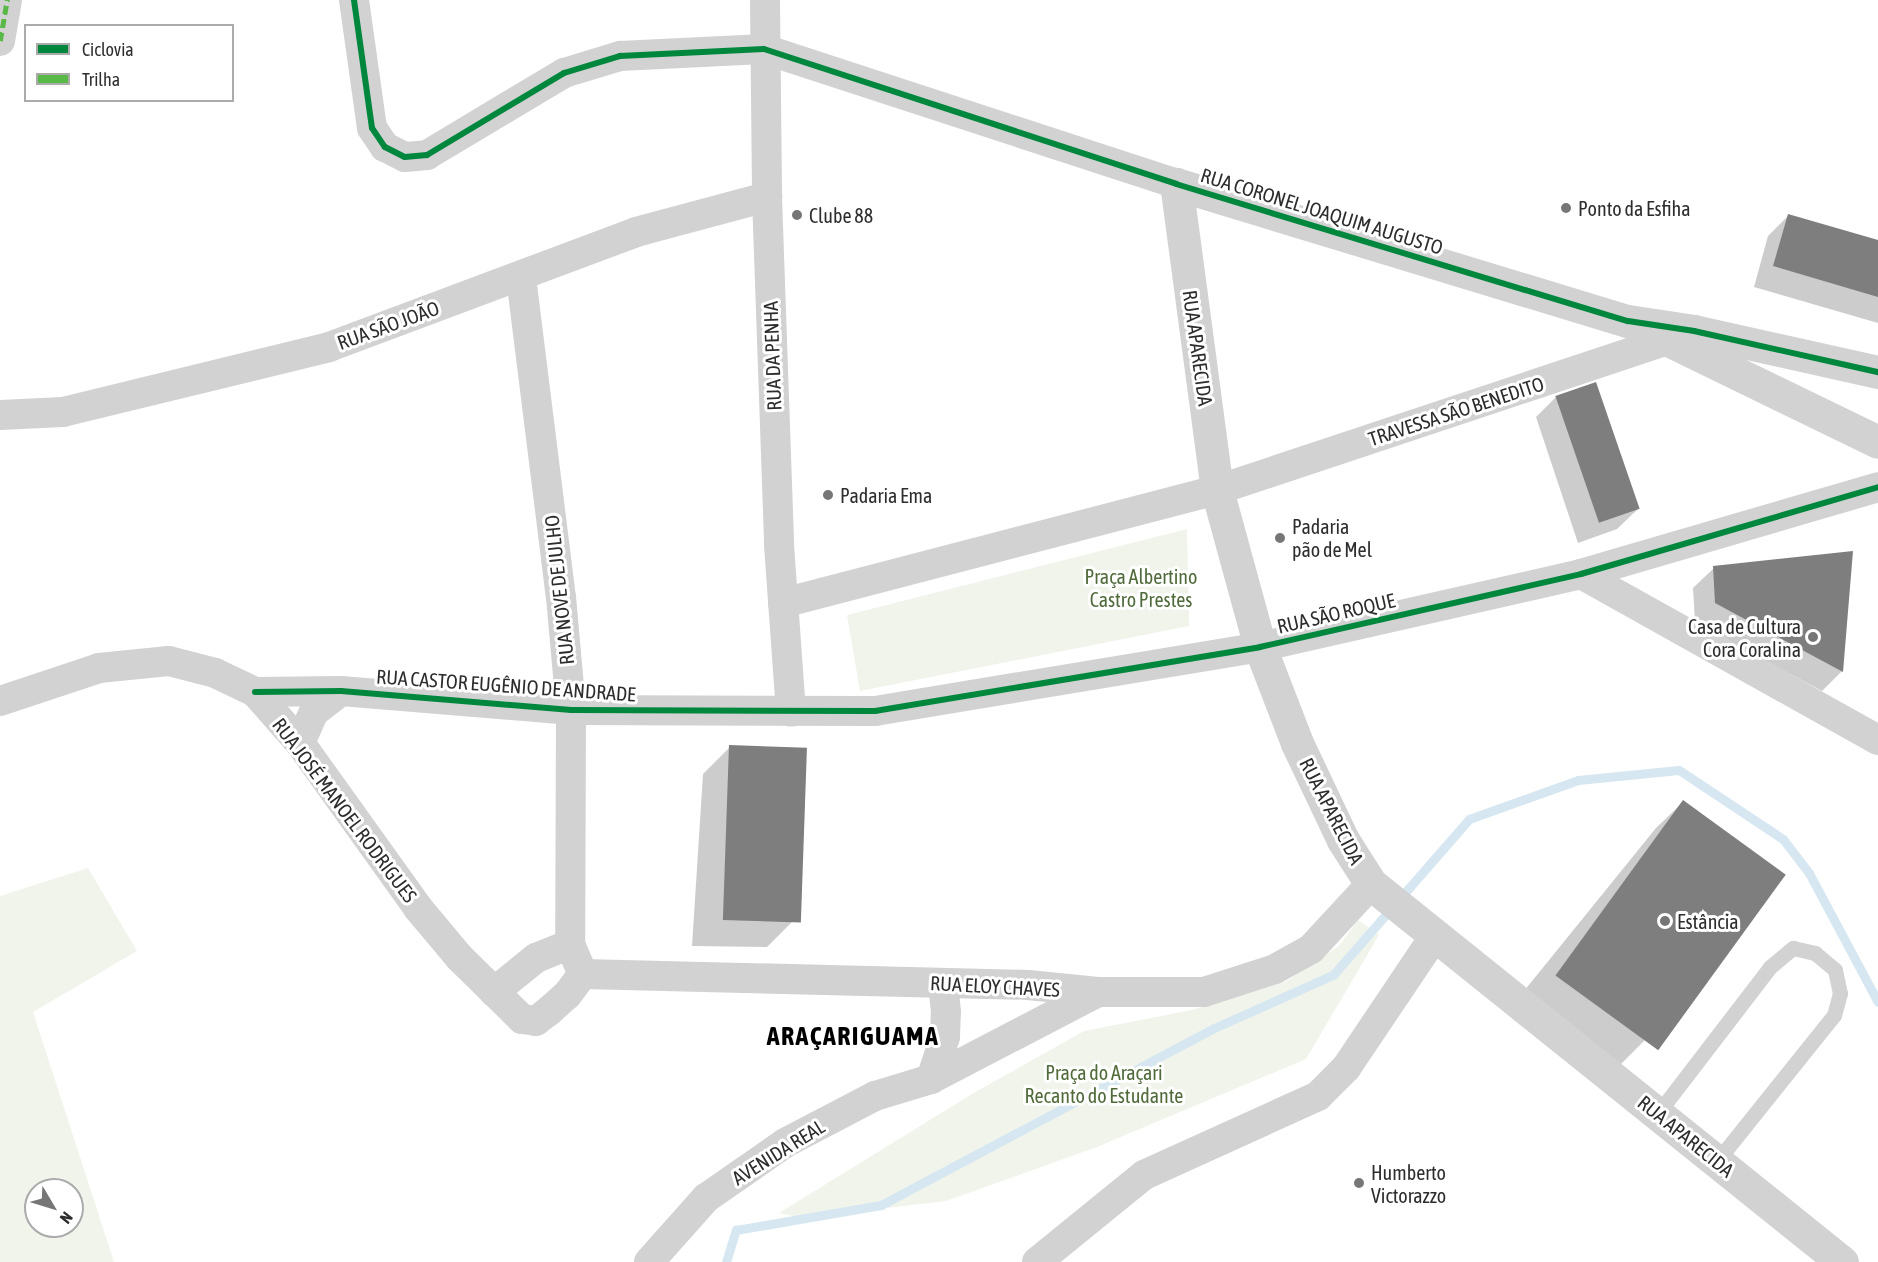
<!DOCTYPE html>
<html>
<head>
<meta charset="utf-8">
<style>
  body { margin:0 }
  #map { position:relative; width:1878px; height:1262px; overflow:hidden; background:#fff; font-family:"Asap Condensed",sans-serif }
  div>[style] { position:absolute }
  .green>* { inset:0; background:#f0f4eb }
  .shadow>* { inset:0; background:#0003 }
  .stream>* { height:9px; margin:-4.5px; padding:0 4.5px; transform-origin:4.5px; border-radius:4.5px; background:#d6e7f2 }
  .building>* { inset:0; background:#7e7e7e; transform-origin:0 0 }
  .service>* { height:15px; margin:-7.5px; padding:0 7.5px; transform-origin:7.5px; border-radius:7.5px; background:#d2d2d2 }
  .minor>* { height:30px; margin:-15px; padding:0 15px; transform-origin:15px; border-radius:15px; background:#d2d2d2 }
  .tertiary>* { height:33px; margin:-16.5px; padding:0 16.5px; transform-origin:16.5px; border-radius:16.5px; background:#d2d2d2 }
  .quiet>* { height:4.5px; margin-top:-2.25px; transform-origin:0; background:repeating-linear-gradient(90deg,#58b947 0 9px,transparent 0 13.5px) }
  .cycleway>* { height:6px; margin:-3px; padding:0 3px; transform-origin:3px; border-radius:3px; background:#00873e }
  .dots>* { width:16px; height:16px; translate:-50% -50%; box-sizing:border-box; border:3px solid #fff; border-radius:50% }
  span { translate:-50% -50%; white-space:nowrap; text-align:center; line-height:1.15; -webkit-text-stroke:6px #fff; paint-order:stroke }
  .poi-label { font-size:20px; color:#2d2d2d }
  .left { translate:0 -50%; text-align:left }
  .right { translate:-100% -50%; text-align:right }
  .street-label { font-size:20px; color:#2d2d2d }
  .park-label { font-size:20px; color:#506a3a }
  .district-label { font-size:26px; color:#000; font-weight:700; letter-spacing:1.5px }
  .legend { position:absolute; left:24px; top:24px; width:210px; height:78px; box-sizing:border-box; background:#fff; border:2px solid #ababab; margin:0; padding:8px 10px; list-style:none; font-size:18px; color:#2d2d2d }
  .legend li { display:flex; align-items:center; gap:12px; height:30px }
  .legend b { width:30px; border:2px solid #ababab }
  .north { position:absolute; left:24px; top:1178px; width:60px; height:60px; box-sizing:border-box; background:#fff; border:2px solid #ababab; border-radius:50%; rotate:128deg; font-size:16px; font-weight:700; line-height:24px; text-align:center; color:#2d2d2d }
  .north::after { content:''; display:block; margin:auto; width:21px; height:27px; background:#767676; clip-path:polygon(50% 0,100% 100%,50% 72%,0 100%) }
</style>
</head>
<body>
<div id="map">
  <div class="green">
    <i style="clip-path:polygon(1187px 529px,1189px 626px,860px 691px,847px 615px)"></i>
    <i style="clip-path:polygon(evenodd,88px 868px,137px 951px,33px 1012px,114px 1262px,0 1262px,0 896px,88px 868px,36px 1190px,72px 1190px,72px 1226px,36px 1226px,36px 1190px)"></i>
    <i style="clip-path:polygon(1358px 920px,1379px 935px,1306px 1059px,1097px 1147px,946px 1201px,802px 1218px,779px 1213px,972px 1094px,1084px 1031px,1192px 1010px,1285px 982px,1339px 946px)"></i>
  </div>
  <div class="shadow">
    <i style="clip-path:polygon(1789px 215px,1878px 241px,1878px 323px,1754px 287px,1768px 236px)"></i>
    <i style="clip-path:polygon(1556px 397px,1638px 509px,1617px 529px,1578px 543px,1536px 417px)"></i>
    <i style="clip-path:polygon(1714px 568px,1842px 671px,1822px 691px,1695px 623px,1693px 588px)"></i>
    <i style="clip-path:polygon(730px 747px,794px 920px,767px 947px,692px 946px,703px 774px)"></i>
    <i style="clip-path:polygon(1683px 802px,1783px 875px,1644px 1041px,1617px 1068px,1520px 996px,1656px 828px)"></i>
  </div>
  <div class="stream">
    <i style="left:726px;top:1262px;width:34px;rotate:-73deg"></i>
    <i style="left:736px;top:1230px;width:147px;rotate:-9.8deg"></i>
    <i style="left:881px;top:1205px;width:375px;rotate:-28deg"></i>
    <i style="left:1212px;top:1029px;width:133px;rotate:-24.1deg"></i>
    <i style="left:1333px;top:975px;width:207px;rotate:-48.9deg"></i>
    <i style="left:1469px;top:819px;width:116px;rotate:-19.7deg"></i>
    <i style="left:1578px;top:780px;width:101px;rotate:-5.7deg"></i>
    <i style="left:1679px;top:770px;width:125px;rotate:33.6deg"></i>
    <i style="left:1783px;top:839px;width:43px;rotate:52.6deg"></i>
    <i style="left:1809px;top:873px;width:146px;rotate:61.9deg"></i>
  </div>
  <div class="building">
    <i style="clip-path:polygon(1788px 214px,1878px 240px,1878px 297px,1773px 266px)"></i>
    <i style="left:1596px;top:382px;width:134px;height:43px;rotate:71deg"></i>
    <i style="clip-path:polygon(1853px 551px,1843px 672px,1715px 603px,1713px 566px)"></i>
    <i style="left:729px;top:745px;width:78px;height:175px;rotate:2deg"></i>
    <i style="left:1683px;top:800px;width:127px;height:217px;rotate:36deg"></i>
  </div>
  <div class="service">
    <i style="left:1658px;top:1113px;width:184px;rotate:-52.5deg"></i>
    <i style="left:1770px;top:967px;width:30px;rotate:-40deg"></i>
    <i style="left:1793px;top:948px;width:23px;rotate:13deg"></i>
    <i style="left:1815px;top:953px;width:26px;rotate:40deg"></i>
    <i style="left:1835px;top:970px;width:24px;rotate:78deg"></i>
    <i style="left:1840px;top:993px;width:23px;rotate:105deg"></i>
    <i style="left:1834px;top:1015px;width:187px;rotate:128.7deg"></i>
  </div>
  <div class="minor">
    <i style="left:354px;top:0;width:129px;rotate:82deg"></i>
    <i style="left:372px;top:128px;width:23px;rotate:56deg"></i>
    <i style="left:385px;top:147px;width:22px;rotate:27deg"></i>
    <i style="left:405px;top:157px;width:22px;rotate:-5deg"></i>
    <i style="left:427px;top:155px;width:160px;rotate:-30.9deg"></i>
    <i style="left:564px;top:73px;width:59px;rotate:-16.9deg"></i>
    <i style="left:620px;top:56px;width:144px;rotate:-2.8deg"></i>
    <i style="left:764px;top:49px;width:434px;rotate:18.1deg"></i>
    <i style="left:765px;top:0;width:197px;rotate:89.4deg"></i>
    <i style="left:767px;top:197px;width:348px;rotate:88deg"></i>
    <i style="left:779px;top:545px;width:167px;rotate:85.9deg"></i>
    <i style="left:0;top:41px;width:42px;rotate:-80.3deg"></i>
    <i style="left:521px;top:277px;width:322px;rotate:82.9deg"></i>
    <i style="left:561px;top:597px;width:113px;rotate:84.9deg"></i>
    <i style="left:571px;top:710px;width:234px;rotate:90.2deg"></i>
    <i style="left:570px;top:944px;width:33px;rotate:67deg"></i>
    <i style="left:0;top:415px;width:63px;rotate:-2.7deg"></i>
    <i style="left:63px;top:412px;width:274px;rotate:-13.7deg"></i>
    <i style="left:329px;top:347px;width:328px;rotate:-20.5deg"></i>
    <i style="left:636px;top:232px;width:136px;rotate:-15deg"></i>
    <i style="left:1581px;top:574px;width:340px;rotate:29.2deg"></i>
    <i style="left:783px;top:603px;width:448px;rotate:-14.6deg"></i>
    <i style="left:1217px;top:490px;width:497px;rotate:-18.4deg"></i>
    <i style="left:255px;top:692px;width:86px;rotate:-0.7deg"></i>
    <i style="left:341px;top:691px;width:231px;rotate:4.7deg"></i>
    <i style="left:571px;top:710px;width:304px;rotate:0.2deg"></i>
    <i style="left:875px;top:711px;width:390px;rotate:-9.4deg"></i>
    <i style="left:1260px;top:647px;width:329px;rotate:-12.8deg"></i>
    <i style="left:1581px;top:574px;width:309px;rotate:-16.3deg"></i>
    <i style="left:0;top:701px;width:104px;rotate:-18.4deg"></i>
    <i style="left:99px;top:668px;width:70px;rotate:-5.7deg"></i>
    <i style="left:169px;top:661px;width:48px;rotate:14.6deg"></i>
    <i style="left:215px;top:673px;width:44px;rotate:25.4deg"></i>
    <i style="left:255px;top:692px;width:68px;rotate:48.6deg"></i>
    <i style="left:300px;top:743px;width:203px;rotate:54.4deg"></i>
    <i style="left:418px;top:908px;width:65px;rotate:50deg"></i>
    <i style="left:460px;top:958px;width:87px;rotate:44.5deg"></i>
    <i style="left:522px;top:1019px;width:14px;rotate:8deg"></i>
    <i style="left:536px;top:1021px;width:16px;rotate:-38deg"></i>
    <i style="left:549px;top:1011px;width:24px;rotate:-42deg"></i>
    <i style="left:567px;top:995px;width:26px;rotate:-53deg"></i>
    <i style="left:300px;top:743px;width:34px;rotate:-66deg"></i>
    <i style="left:314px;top:712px;width:34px;rotate:-38deg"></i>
    <i style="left:583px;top:974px;width:445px;rotate:1.4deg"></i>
    <i style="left:1028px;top:985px;width:70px;rotate:5.7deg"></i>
    <i style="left:1098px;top:992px;width:106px"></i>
    <i style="left:1204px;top:992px;width:75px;rotate:-17.9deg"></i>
    <i style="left:1275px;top:969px;width:41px;rotate:-29.1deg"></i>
    <i style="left:1311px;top:949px;width:88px;rotate:-47.3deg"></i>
    <i style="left:494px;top:992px;width:54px;rotate:-39deg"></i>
    <i style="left:536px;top:958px;width:37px;rotate:-22deg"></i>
    <i style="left:931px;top:1079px;width:44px;rotate:-71.6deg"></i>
    <i style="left:945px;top:1037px;width:25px;rotate:-88deg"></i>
    <i style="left:946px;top:1012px;width:29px;rotate:-96deg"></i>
    <i style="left:649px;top:1262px;width:86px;rotate:-48.3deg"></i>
    <i style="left:706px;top:1198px;width:96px;rotate:-34.8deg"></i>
    <i style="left:785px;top:1143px;width:102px;rotate:-27.6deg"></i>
    <i style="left:875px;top:1096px;width:59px;rotate:-16.9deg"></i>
    <i style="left:931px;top:1079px;width:188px;rotate:-27.5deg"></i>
    <i style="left:1037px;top:1262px;width:138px;rotate:-39.1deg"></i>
    <i style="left:1144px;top:1175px;width:191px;rotate:-24.4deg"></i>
    <i style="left:1318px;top:1096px;width:40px;rotate:-45deg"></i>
    <i style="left:1346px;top:1068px;width:161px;rotate:-56.1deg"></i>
  </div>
  <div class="tertiary">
    <i style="left:1662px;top:337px;width:240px;rotate:25.9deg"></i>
    <i style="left:1842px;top:1262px;width:604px;rotate:-141.25deg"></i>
    <i style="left:1371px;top:884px;width:52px;rotate:-122.5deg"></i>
    <i style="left:1343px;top:840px;width:107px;rotate:-115.4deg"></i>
    <i style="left:1297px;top:743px;width:103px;rotate:-111.1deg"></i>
    <i style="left:1260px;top:647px;width:163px;rotate:-105.3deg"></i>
    <i style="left:1217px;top:490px;width:309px;rotate:-97.6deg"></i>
    <i style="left:1176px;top:184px;width:472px;rotate:16.9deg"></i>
    <i style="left:1628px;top:321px;width:67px;rotate:8.6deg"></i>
    <i style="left:1694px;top:331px;width:189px;rotate:12.6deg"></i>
  </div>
  <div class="quiet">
    <i style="left:0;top:41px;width:42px;rotate:-80.3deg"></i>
  </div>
  <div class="cycleway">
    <i style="left:354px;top:0;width:129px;rotate:82deg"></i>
    <i style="left:372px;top:128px;width:23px;rotate:56deg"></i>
    <i style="left:385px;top:147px;width:22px;rotate:27deg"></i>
    <i style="left:405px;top:157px;width:22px;rotate:-5deg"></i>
    <i style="left:427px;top:155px;width:160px;rotate:-30.9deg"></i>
    <i style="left:564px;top:73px;width:59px;rotate:-16.9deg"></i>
    <i style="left:620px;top:56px;width:144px;rotate:-2.8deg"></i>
    <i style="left:764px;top:49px;width:434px;rotate:18.1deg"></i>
    <i style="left:1176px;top:184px;width:472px;rotate:16.9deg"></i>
    <i style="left:1628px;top:321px;width:67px;rotate:8.6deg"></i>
    <i style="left:1694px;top:331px;width:189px;rotate:12.6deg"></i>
    <i style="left:255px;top:692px;width:86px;rotate:-0.7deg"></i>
    <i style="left:341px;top:691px;width:231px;rotate:4.7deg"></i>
    <i style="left:571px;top:710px;width:304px;rotate:0.2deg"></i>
    <i style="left:875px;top:711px;width:390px;rotate:-9.4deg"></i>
    <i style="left:1260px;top:647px;width:329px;rotate:-12.8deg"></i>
    <i style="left:1581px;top:574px;width:309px;rotate:-16.3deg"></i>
  </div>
  <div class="dots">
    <i style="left:1566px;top:208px;background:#767676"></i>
    <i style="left:797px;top:215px;background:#767676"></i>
    <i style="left:828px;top:495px;background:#767676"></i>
    <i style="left:1280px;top:538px;background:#767676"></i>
    <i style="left:1813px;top:637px;background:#767676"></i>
    <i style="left:1665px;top:921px;background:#767676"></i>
    <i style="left:1359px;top:1183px;background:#767676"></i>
  </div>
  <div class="poi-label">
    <span class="left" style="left:1578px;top:208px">Ponto da Esfiha</span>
    <span class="left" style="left:809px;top:215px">Clube 88</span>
    <span class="left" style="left:840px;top:495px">Padaria Ema</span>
    <span class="left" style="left:1292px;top:538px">Padaria<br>pão de Mel</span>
    <span class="right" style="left:1801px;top:638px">Casa de Cultura<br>Cora Coralina</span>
    <span class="left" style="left:1677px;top:921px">Estância</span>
    <span class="left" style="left:1371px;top:1184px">Humberto<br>Victorazzo</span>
  </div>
  <div class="street-label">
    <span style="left:1322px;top:211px;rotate:17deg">RUA CORONEL JOAQUIM AUGUSTO</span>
    <span style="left:388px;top:325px;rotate:-20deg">RUA SÃO JOÃO</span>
    <span style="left:1198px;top:348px;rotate:82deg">RUA APARECIDA</span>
    <span style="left:772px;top:356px;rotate:-92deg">RUA DA PENHA</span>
    <span style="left:1456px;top:411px;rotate:-18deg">TRAVESSA SÃO BENEDITO</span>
    <span style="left:559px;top:590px;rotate:-96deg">RUA NOVE DE JULHO</span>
    <span style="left:1336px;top:613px;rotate:-13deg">RUA SÃO ROQUE</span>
    <span style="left:506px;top:685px;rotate:4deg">RUA CASTOR EUGÊNIO DE ANDRADE</span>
    <span style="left:345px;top:810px;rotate:53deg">RUA JOSÉ MANOEL RODRIGUES</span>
    <span style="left:1332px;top:811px;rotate:63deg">RUA APARECIDA</span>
    <span style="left:995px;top:986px;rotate:3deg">RUA ELOY CHAVES</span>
    <span style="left:1686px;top:1136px;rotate:39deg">RUA APARECIDA</span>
    <span style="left:778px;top:1152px;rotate:-32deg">AVENIDA REAL</span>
  </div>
  <div class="park-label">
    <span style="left:1141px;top:588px">Praça Albertino<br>Castro Prestes</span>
    <span style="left:1104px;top:1084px">Praça do Araçari<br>Recanto do Estudante</span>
  </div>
  <div class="district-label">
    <span style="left:853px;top:1037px">ARAÇARIGUAMA</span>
  </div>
  <ul class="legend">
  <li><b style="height:8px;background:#00873e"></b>Ciclovia</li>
  <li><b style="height:8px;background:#58b947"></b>Trilha</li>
  </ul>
  <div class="north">N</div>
</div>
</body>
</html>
